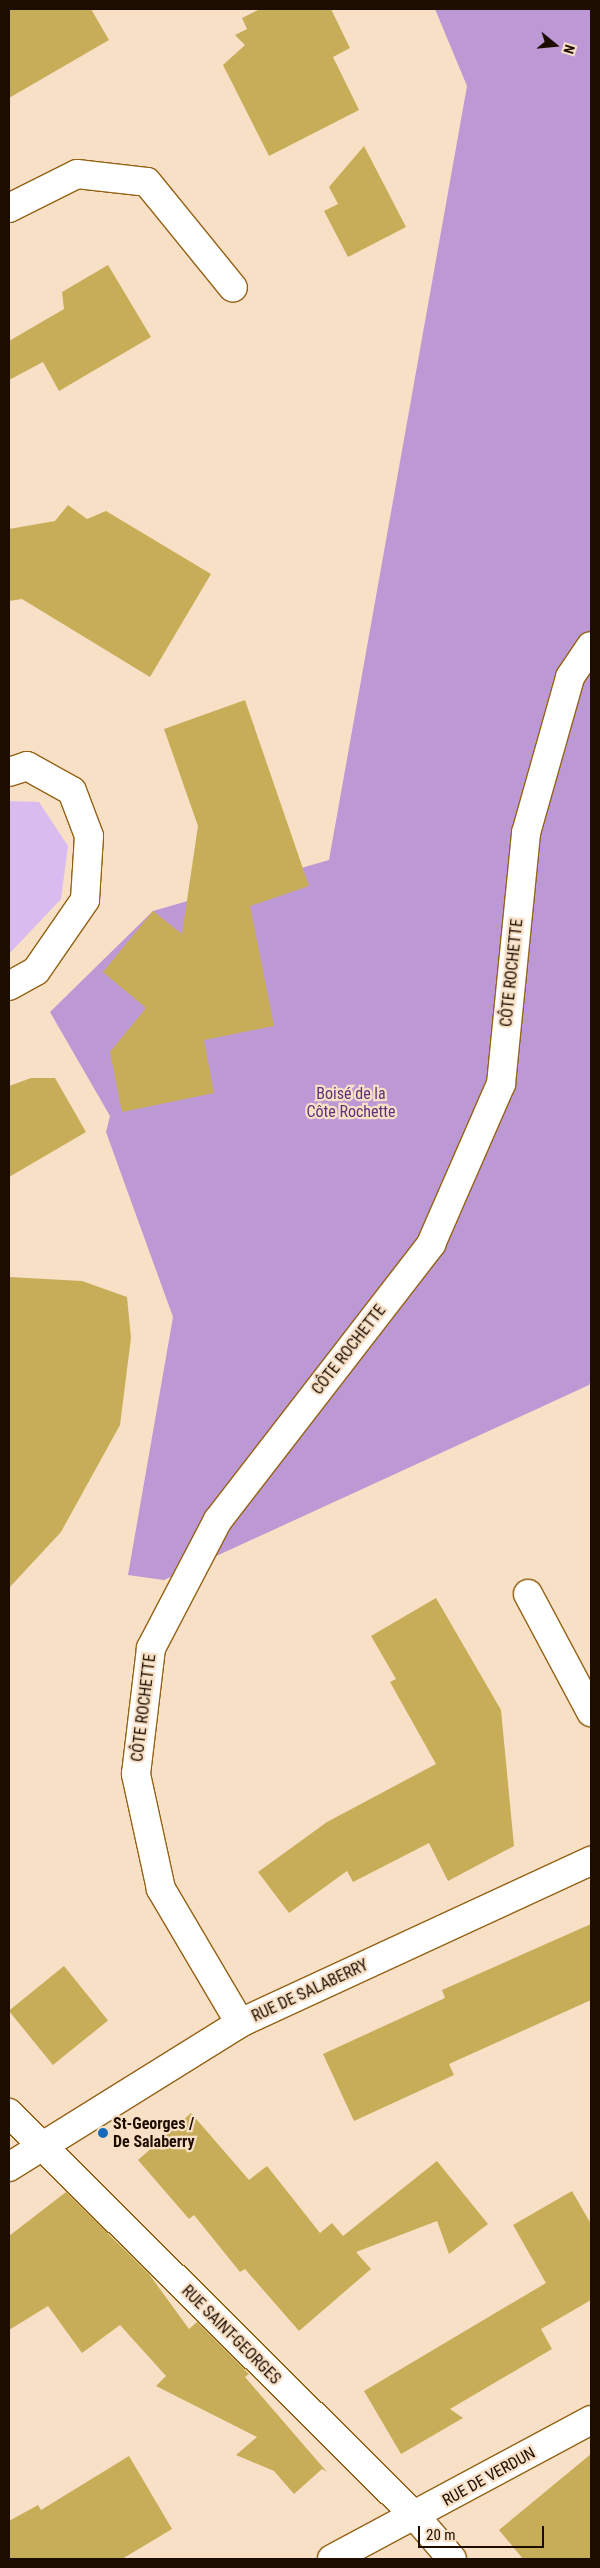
<!DOCTYPE html>
<html>
<head>
<meta charset="utf-8">
<style>
  body { margin:0 }
  #map { position:relative; width:600px; height:2568px; overflow:hidden; background:#f7e0c6; font-family:"Roboto Condensed",sans-serif }
  div>[style] { position:absolute }
  .green>* { inset:0; background:#dabbef }
  .forest>* { inset:0; background:#bc98d4 }
  .building>* { inset:0; background:#c8ad59; transform-origin:0 0 }
  .roads { filter:drop-shadow(1px 0 #946214) drop-shadow(-1px 0 #946214) drop-shadow(0 1px #946214) drop-shadow(0 -1px #946214) }
  .minor>* { height:28px; margin:-14px; padding:0 14px; transform-origin:14px; border-radius:14px; background:#fff }
  .tertiary>* { height:28px; margin:-14px; padding:0 14px; transform-origin:14px; border-radius:14px; background:#fff }
  .dots>* { width:14px; height:14px; translate:-50% -50%; box-sizing:border-box; border:2px solid #f7e0c6; border-radius:50% }
  span { translate:-50% -50%; white-space:nowrap; text-align:center; line-height:1.15; -webkit-text-stroke:4.5px #f7e0c6; paint-order:stroke }
  .street-label { font-size:16px; color:#1d0d00 }
  .park-label { font-size:16px; color:#5f3179 }
  .poi-label { font-size:16px; color:#1d0d00; font-weight:700 }
  .left { translate:0 -50%; text-align:left }
  .frame { position:absolute; inset:0; border:10px solid #1d0d00; pointer-events:none }
  .north { position:absolute; left:530px; top:20px; width:50px; height:50px; -webkit-text-stroke:4px #f7e0c6; paint-order:stroke; rotate:107deg; font-size:14px; font-weight:700; line-height:20px; text-align:center; color:#1d0d00 }
  .north::after { content:''; display:block; margin:auto; width:18px; height:22px; background:#1d0d00; clip-path:polygon(50% 0,100% 100%,50% 72%,0 100%) }
  .scale { position:absolute; left:418px; top:2526px; width:126px; height:22px; box-sizing:border-box; border:2px solid #1d0d00; border-top:0; padding-left:6px; font-size:15px; line-height:18px; white-space:nowrap; color:#1d0d00; -webkit-text-stroke:4px #f7e0c6; paint-order:stroke }
</style>
</head>
<body>
<div id="map">
  <div class="green">
    <i style="clip-path:polygon(9px 801px,39px 802px,68px 846px,61px 899px,9px 954px)"></i>
  </div>
  <div class="forest">
    <i style="clip-path:polygon(435px 9px,591px 9px,591px 1379px,589px 1385px,164px 1580px,128px 1575px,173px 1317px,106px 1132px,110px 1116px,50px 1012px,153px 911px,329px 860px,467px 86px)"></i>
  </div>
  <div class="building">
    <i style="clip-path:polygon(9px 9px,91px 9px,109px 40px,9px 98px)"></i>
    <i style="clip-path:polygon(260px 9px,331px 9px,350px 48px,333px 57px,359px 110px,269px 156px,223px 65px,245px 45px,235px 35px,247px 29px,242px 18px)"></i>
    <i style="clip-path:polygon(364px 146px,406px 227px,348px 257px,324px 211px,338px 204px,329px 187px)"></i>
    <i style="clip-path:polygon(108px 265px,151px 337px,59px 391px,43px 362px,9px 380px,9px 341px,64px 309px,62px 292px)"></i>
    <i style="clip-path:polygon(68px 505px,87px 519px,106px 511px,211px 574px,150px 677px,22px 599px,9px 601px,9px 529px,55px 521px)"></i>
    <i style="clip-path:polygon(245px 700px,309px 886px,250px 906px,274px 1026px,204px 1040px,214px 1093px,122px 1112px,110px 1052px,146px 1008px,103px 972px,153px 911px,182px 934px,198px 826px,164px 729px)"></i>
    <i style="clip-path:polygon(31px 1078px,55px 1078px,86px 1132px,9px 1177px,9px 1086px)"></i>
    <i style="clip-path:polygon(9px 1277px,82px 1281px,127px 1297px,131px 1338px,120px 1425px,61px 1532px,9px 1588px)"></i>
    <i style="clip-path:polygon(436px 1598px,501px 1710px,514px 1846px,448px 1881px,429px 1843px,353px 1882px,347px 1871px,289px 1913px,258px 1872px,327px 1822px,436px 1764px,390px 1682px,396px 1679px,371px 1636px)"></i>
    <i style="clip-path:polygon(591px 1924px,591px 2000px,449px 2064px,454px 2075px,354px 2121px,323px 2054px,445px 1998px,442px 1990px)"></i>
    <i style="left:64px;top:1966px;width:70px;height:71px;rotate:51deg"></i>
    <i style="clip-path:polygon(191px 2113px,249px 2180px,267px 2166px,320px 2233px,332px 2223px,343px 2236px,437px 2161px,488px 2224px,449px 2254px,437px 2221px,356px 2252px,371px 2269px,299px 2331px,245px 2269px,240px 2272px,194px 2215px,189px 2219px,138px 2160px)"></i>
    <i style="clip-path:polygon(572px 2191px,591px 2224px,591px 2300px,541px 2329px,552px 2349px,450px 2409px,463px 2418px,401px 2454px,364px 2391px,546px 2283px,513px 2225px)"></i>
    <i style="clip-path:polygon(66px 2192px,149px 2274px,189px 2329px,197px 2322px,249px 2374px,245px 2377px,327px 2472px,322px 2469px,294px 2494px,274px 2471px,236px 2455px,257px 2437px,156px 2386px,166px 2376px,120px 2325px,82px 2353px,48px 2306px,9px 2330px,9px 2236px)"></i>
    <i style="clip-path:polygon(591px 2454px,591px 2559px,523px 2559px,499px 2530px)"></i>
    <i style="clip-path:polygon(129px 2456px,172px 2529px,122px 2559px,9px 2559px,9px 2521px,38px 2505px,41px 2510px)"></i>
  </div>
  <div class="roads">
    <div class="minor">
      <i style="left:9px;top:208px;width:76px;rotate:-26.6deg"></i>
      <i style="left:77px;top:174px;width:70px;rotate:6.5deg"></i>
      <i style="left:147px;top:182px;width:136px;rotate:50.9deg"></i>
      <i style="left:9px;top:772px;width:19px;rotate:-18deg"></i>
      <i style="left:27px;top:766px;width:51px;rotate:29.1deg"></i>
      <i style="left:72px;top:791px;width:48px;rotate:69.3deg"></i>
      <i style="left:89px;top:836px;width:64px;rotate:93.6deg"></i>
      <i style="left:85px;top:900px;width:86px;rotate:124.6deg"></i>
      <i style="left:36px;top:971px;width:31px;rotate:151deg"></i>
      <i style="left:528px;top:1594px;width:134px;rotate:61.9deg"></i>
      <i style="left:240px;top:2023px;width:156px;rotate:-120.5deg"></i>
      <i style="left:161px;top:1889px;width:118px;rotate:-102.3deg"></i>
      <i style="left:136px;top:1774px;width:127px;rotate:-83.2deg"></i>
      <i style="left:151px;top:1648px;width:144px;rotate:-62.4deg"></i>
      <i style="left:218px;top:1520px;width:349px;rotate:-52.3deg"></i>
      <i style="left:431px;top:1244px;width:175px;rotate:-66.4deg"></i>
      <i style="left:501px;top:1084px;width:252px;rotate:-84.3deg"></i>
      <i style="left:526px;top:833px;width:162px;rotate:-74.2deg"></i>
      <i style="left:570px;top:677px;width:37px;rotate:-56deg"></i>
      <i style="left:9px;top:2167px;width:272px;rotate:-31.9deg"></i>
      <i style="left:240px;top:2023px;width:387px;rotate:-24.8deg"></i>
      <i style="left:332px;top:2559px;width:294px;rotate:-28.2deg"></i>
    </div>
    <div class="tertiary">
      <i style="left:9px;top:2113px;width:573px;rotate:44.79deg"></i>
      <i style="left:416px;top:2517px;width:55px;rotate:49.4deg"></i>
    </div>
  </div>
  <div class="dots">
    <i style="left:103px;top:2133px;background:#166cba"></i>
  </div>
  <div class="street-label">
    <span style="left:512px;top:973px;rotate:-84deg">CÔTE ROCHETTE</span>
    <span style="left:349px;top:1350px;rotate:-52deg">CÔTE ROCHETTE</span>
    <span style="left:144px;top:1708px;rotate:-83deg">CÔTE ROCHETTE</span>
    <span style="left:310px;top:1991px;rotate:-25deg">RUE DE SALABERRY</span>
    <span style="left:231px;top:2335px;rotate:45deg">RUE SAINT-GEORGES</span>
    <span style="left:489px;top:2477px;rotate:-29deg">RUE DE VERDUN</span>
  </div>
  <div class="park-label">
    <span style="left:351px;top:1103px">Boisé de la<br>Côte Rochette</span>
  </div>
  <div class="poi-label">
    <span class="left" style="left:113px;top:2133px">St-Georges /<br>De Salaberry</span>
  </div>
  <div class="frame"></div>
  <div class="north">N</div>
  <div class="scale">20 m</div>
</div>
</body>
</html>
